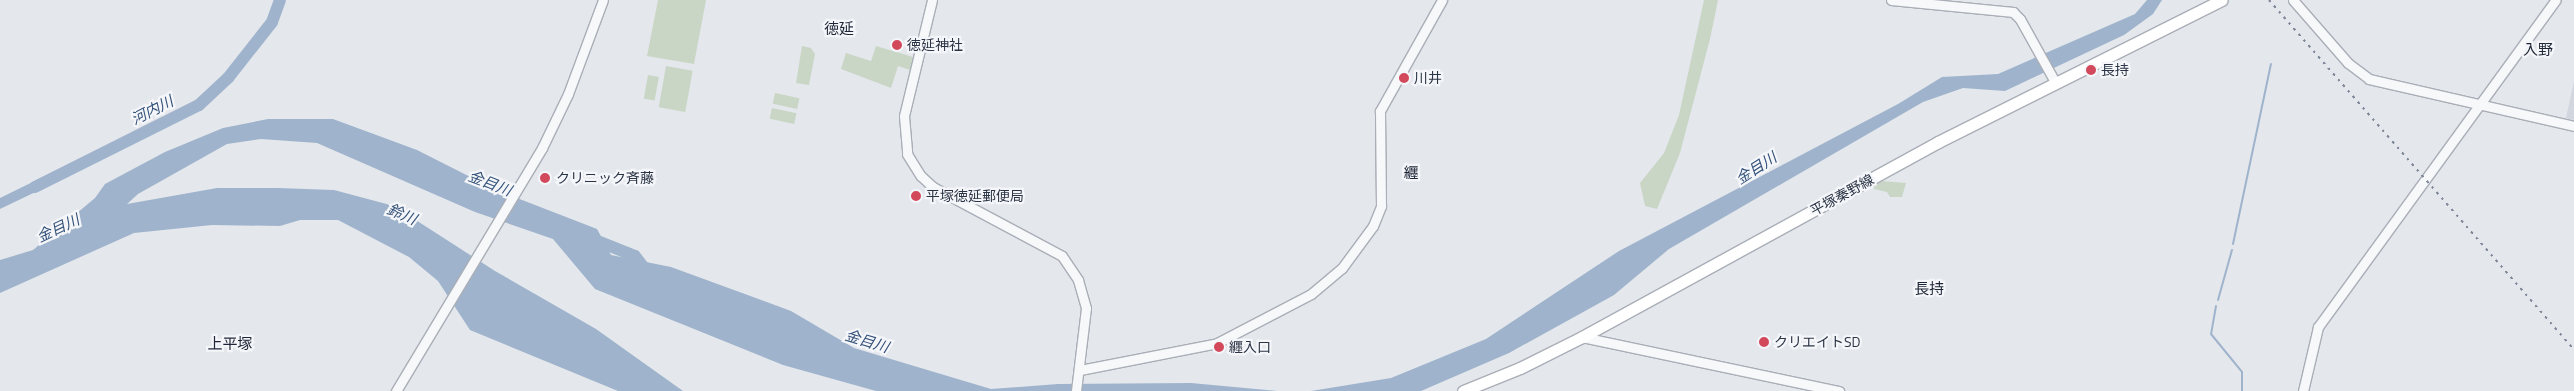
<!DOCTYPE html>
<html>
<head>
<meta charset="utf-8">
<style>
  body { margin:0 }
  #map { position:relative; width:2574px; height:391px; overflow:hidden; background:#e4e7ec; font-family:"Titillium Web","Noto Sans JP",sans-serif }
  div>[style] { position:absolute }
  .built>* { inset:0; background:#d2d6de }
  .green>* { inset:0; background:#c9d6c5; transform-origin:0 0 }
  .water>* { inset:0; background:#9fb4cc }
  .stream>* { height:2px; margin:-1px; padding:0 1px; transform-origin:1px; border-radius:1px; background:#9fb4cc }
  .river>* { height:12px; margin:-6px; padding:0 6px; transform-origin:6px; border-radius:6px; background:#9fb4cc }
  .roads { filter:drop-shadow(1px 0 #a9aeb7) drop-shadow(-1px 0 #a9aeb7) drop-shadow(0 1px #a9aeb7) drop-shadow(0 -1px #a9aeb7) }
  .tertiary>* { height:9px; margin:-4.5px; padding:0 4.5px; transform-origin:4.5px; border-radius:4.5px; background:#f7f8fa }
  .primary>* { height:11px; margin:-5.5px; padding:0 5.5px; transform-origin:5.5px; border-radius:5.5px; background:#fff }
  .rail>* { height:2px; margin-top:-1px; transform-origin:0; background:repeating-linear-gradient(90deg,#7d8696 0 2.5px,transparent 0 7.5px) }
  .dots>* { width:14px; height:14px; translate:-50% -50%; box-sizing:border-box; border:2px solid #f4f6f9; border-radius:50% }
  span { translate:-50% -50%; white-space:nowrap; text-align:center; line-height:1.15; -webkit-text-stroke:4.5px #f4f6f9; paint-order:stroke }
  .poi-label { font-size:14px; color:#2b3445 }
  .left { translate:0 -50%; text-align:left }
  .street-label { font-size:14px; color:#2b3445 }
  .neighbourhood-label { font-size:15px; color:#1d2536 }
  .water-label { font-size:15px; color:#34527a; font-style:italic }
</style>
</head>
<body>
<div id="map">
  <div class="built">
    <i style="clip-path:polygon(2574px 81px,2574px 120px,2566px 118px)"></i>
  </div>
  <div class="green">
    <i style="clip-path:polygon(658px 0,706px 0,694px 64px,647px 56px)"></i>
    <i style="clip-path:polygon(1704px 0,1718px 0,1710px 39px,1680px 153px,1657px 209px,1645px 206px,1640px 183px,1664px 153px,1679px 115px)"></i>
    <i style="clip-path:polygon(802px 46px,811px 48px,815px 54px,809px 85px,796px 83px)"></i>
    <i style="clip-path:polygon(876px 46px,913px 57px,910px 70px,898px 66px,891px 88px,841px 69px,846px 53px,871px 61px)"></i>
    <i style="left:666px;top:66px;width:27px;height:42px;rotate:10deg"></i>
    <i style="left:648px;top:75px;width:11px;height:24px;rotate:10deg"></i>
    <i style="left:775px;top:93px;width:25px;height:11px;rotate:12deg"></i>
    <i style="left:772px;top:108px;width:25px;height:11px;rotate:12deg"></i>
    <i style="clip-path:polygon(1882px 181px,1906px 183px,1902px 197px,1890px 197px,1887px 192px,1874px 189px,1875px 183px)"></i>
  </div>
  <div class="water">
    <i style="clip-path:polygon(2147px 0,2162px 0,2153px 14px,2124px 35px,2005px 91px,1963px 88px,1923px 102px,1669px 249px,1614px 295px,1509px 353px,1421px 391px,1311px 391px,1391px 378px,1486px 339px,1619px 251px,1898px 104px,1942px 77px,1998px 74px,2135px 14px)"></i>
    <i style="clip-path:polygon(268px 119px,333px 119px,417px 150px,494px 189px,597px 229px,611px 255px,671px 267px,791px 311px,854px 348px,991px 389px,1058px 384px,1191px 383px,1277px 391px,876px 391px,783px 365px,595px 289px,553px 239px,475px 212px,317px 143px,261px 139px,227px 144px,138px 194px,127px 204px,217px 188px,278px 188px,334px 190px,394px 206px,495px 271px,596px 329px,683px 391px,618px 391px,470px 330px,438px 281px,409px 257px,338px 220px,300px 220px,280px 226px,212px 225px,134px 233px,0 293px,0 260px,33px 250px,95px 198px,105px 184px,165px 152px,223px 128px)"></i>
    <i style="clip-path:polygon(51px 173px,48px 186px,0 209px,0 198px)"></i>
  </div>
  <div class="stream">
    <i style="left:2233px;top:244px;width:184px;rotate:-78.1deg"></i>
    <i style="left:2218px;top:300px;width:52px;rotate:-74.4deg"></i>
    <i style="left:2216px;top:306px;width:28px;rotate:100deg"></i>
    <i style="left:2211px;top:334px;width:49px;rotate:50.8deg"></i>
    <i style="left:2242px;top:372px;width:19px;rotate:90deg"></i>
  </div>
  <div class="river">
    <i style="left:35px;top:187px;width:183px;rotate:-26.6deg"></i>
    <i style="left:199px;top:105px;width:40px;rotate:-43deg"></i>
    <i style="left:228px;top:78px;width:71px;rotate:-51.8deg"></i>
    <i style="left:272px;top:22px;width:23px;rotate:-70deg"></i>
    <i style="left:590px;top:238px;width:48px;rotate:21.8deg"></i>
    <i style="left:635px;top:256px;width:21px;rotate:53deg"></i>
  </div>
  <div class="roads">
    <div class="tertiary">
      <i style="left:932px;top:0;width:119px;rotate:103.6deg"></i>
      <i style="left:904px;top:116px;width:38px;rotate:85deg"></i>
      <i style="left:907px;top:154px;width:26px;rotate:58deg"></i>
      <i style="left:921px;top:176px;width:16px;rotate:43deg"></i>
      <i style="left:933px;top:187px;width:146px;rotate:28.1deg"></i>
      <i style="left:1062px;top:256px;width:29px;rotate:56deg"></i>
      <i style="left:1078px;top:280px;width:29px;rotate:74deg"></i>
      <i style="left:1086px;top:308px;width:84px;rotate:96.9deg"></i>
      <i style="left:1891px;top:0;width:123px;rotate:5.6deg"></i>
      <i style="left:2013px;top:12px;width:10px;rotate:45deg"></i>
      <i style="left:2020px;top:19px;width:72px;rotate:60.9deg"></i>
      <i style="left:2293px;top:0;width:84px;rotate:48.9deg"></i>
      <i style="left:2348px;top:63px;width:26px;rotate:37deg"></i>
      <i style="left:2369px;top:79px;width:210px;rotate:12.9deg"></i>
      <i style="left:1582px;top:337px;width:263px;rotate:11.9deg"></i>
      <i style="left:1080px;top:370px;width:140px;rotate:-11.1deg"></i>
      <i style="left:1217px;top:343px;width:106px;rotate:-27.5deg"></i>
      <i style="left:1311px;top:294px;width:40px;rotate:-40deg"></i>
      <i style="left:1342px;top:268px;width:52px;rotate:-53.6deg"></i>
      <i style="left:1373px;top:226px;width:22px;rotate:-68deg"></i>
      <i style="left:1381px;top:206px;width:95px;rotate:-90.6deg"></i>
      <i style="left:1380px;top:111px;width:127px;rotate:-60.8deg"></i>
      <i style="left:396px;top:391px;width:283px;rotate:-59deg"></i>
      <i style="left:542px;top:148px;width:60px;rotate:-64.3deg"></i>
      <i style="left:568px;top:94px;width:100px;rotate:-69.6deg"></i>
      <i style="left:2303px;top:391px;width:66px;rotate:-76.8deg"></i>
      <i style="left:2318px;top:327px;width:404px;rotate:-54deg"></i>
    </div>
    <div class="primary">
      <i style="left:1463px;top:391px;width:61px;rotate:-22deg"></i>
      <i style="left:1520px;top:368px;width:69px;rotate:-26.6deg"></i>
      <i style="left:1582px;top:337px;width:406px;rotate:-28.7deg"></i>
      <i style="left:1938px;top:142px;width:317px;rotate:-26.6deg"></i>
    </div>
  </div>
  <div class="rail">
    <i style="left:2269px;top:0;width:464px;rotate:48.9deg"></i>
  </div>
  <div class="dots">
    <i style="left:897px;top:45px;background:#d1495b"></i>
    <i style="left:2091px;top:70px;background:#d1495b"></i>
    <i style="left:1404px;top:78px;background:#d1495b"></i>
    <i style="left:545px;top:178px;background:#d1495b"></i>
    <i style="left:916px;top:196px;background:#d1495b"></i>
    <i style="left:1764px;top:342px;background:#d1495b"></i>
    <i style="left:1219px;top:347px;background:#d1495b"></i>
  </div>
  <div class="poi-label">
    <span class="left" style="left:907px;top:45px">徳延神社</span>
    <span class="left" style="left:2101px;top:70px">長持</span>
    <span class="left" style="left:1414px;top:78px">川井</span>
    <span class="left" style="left:556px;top:178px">クリニック斉藤</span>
    <span class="left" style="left:926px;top:196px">平塚徳延郵便局</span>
    <span class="left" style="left:1774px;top:342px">クリエイトSD</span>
    <span class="left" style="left:1229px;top:347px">纒入口</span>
  </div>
  <div class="street-label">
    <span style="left:1842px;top:195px;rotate:-29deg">平塚秦野線</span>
  </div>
  <div class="neighbourhood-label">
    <span style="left:839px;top:29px">徳延</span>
    <span style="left:2538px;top:50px">入野</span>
    <span style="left:1411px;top:173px">纒</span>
    <span style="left:1929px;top:289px">長持</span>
    <span style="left:230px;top:344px">上平塚</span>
  </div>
  <div class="water-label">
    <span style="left:152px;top:110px;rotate:-27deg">河内川</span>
    <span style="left:1756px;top:168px;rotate:-33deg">金目川</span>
    <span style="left:490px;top:183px;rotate:21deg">金目川</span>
    <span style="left:402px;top:214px;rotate:23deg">鈴川</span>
    <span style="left:58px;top:228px;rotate:-25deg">金目川</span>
    <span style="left:867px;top:341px;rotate:17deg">金目川</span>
  </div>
</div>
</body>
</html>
